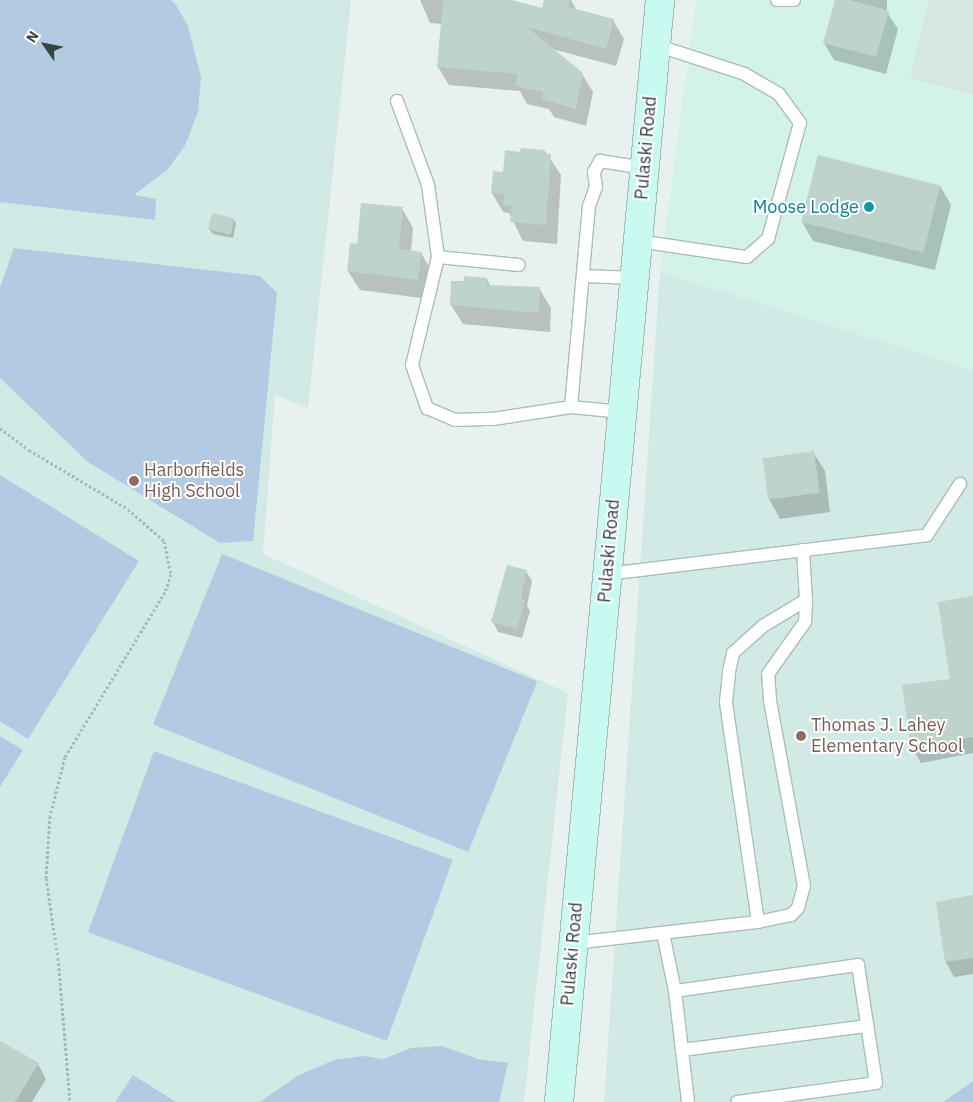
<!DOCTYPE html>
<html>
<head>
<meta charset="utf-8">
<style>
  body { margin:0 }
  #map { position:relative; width:973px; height:1102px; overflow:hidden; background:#e7f2f0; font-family:"IBM Plex Sans",sans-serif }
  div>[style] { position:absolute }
  .residential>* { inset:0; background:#d6e6e2 }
  .commercial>* { inset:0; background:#d4f3e8 }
  .education>* { inset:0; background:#d2eae5 }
  .green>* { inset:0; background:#b3cae3; transform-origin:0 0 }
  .shadow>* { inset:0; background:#0003 }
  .building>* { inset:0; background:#bdd3cc; transform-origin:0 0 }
  .path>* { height:3px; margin-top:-1.5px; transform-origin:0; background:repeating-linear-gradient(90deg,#9dbeb4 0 2.5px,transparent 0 5px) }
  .roads { filter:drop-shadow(1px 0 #aabdb8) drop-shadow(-1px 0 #aabdb8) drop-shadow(0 1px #aabdb8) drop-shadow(0 -1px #aabdb8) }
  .lane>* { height:12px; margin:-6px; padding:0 6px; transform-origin:6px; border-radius:6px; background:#fff }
  .secondary>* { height:28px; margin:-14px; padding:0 14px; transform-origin:14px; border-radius:14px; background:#c9faf2 }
  .dots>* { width:14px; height:14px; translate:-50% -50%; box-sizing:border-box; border:2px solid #fff; border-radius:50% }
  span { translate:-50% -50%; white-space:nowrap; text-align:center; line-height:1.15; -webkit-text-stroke:4px #fff; paint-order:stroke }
  .street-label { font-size:18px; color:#374540 }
  .culture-label { font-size:18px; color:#0d838f }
  .right { translate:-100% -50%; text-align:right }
  .education-label { font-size:18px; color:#785e54 }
  .left { translate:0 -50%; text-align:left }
  .north { position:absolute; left:20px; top:20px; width:50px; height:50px; -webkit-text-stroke:4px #fff; paint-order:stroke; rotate:303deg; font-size:14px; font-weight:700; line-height:20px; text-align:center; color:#374540 }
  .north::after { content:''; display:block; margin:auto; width:18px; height:22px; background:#374540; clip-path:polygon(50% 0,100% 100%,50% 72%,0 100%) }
</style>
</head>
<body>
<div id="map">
  <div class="residential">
    <i style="clip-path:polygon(928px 0,973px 0,973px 95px,910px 78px)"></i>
  </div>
  <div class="commercial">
    <i style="clip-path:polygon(696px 0,928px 0,910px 78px,973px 95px,973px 370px,660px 272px)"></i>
  </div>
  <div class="education">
    <i style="clip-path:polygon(0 0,351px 0,308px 408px,275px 395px,263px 554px,568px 693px,524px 1102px,0 1102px)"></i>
    <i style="clip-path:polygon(660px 272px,973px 370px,973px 1102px,604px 1102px)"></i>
  </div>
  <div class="green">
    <i style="clip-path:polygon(0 0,171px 0,176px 5px,188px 26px,201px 77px,198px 112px,185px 146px,167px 170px,134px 195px,156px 199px,155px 220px,0 202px)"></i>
    <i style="clip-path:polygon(14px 248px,260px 276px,277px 293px,253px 541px,220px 543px,88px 462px,0 378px,0 288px)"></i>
    <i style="clip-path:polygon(0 475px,139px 561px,28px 739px,0 721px)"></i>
    <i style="left:222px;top:554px;width:340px;height:184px;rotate:22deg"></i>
    <i style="clip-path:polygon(0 736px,23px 750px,0 787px)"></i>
    <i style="left:154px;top:751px;width:318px;height:193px;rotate:20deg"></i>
    <i style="clip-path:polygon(442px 1046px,478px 1059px,508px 1063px,499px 1102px,260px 1102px,297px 1076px,334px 1060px,363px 1056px,384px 1059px,411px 1048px)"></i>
    <i style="clip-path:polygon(133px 1075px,176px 1102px,115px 1102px)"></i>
    <i style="clip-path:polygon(973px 1081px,973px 1102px,943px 1102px)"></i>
  </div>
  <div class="shadow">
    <i style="clip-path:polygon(420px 0,511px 0,543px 10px,545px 0,571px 0,577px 11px,613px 20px,624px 39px,616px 66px,552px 49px,582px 74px,593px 92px,586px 126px,554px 117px,549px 109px,527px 104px,520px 91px,449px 85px,438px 67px,442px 24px,430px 23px)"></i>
    <i style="clip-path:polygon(836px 0,887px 0,887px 12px,898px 29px,886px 74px,834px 60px,824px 43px)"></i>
    <i style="clip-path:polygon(545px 151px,561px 175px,557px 244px,523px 241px,509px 213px,503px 212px,492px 193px,521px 153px)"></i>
    <i style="clip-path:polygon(940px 186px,951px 205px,935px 270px,813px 241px,802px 222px)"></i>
    <i style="clip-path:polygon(402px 208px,413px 228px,411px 252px,421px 253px,432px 272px,429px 299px,360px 290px,348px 271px)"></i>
    <i style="clip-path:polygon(233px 219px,236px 223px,233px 238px,213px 234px,210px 230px)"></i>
    <i style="clip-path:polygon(487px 279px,491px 287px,539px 288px,551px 308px,550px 332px,463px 324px,451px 305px)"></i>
    <i style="clip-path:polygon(813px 452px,825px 471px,830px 512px,780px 519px,769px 499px)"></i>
    <i style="clip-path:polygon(526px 571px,532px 581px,527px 606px,530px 611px,522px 638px,498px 632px,493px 622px)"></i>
    <i style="clip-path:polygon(973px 597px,973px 753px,921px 763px,912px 748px,904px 686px,952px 680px)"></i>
    <i style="clip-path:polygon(973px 896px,973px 974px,954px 977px,946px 962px,937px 903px)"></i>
    <i style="clip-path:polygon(0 1041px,38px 1064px,46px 1079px,32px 1102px,0 1102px)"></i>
  </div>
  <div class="building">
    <i style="clip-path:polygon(443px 0,511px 0,542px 8px,544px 0,570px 0,568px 7px,614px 19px,606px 49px,527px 27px,583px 73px,576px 109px,542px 99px,543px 92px,515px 86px,518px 74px,437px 67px)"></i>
    <i style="clip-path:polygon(835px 0,850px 0,889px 11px,876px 57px,823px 43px)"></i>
    <i style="clip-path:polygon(521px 148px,545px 150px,545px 154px,551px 154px,546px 225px,510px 222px,512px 206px,503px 205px,504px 195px,491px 193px,493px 171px,503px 172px,505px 150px,520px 152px)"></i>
    <i style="left:818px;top:155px;width:126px;height:69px;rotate:14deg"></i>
    <i style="clip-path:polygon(361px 203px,403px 207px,399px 249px,422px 252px,418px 280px,347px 271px,350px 243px,357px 244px)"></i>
    <i style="left:212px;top:213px;width:23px;height:17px;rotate:13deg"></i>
    <i style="clip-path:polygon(464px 276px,487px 278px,487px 285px,540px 287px,539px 313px,450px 305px,451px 281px,464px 281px)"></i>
    <i style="left:814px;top:451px;width:42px;height:52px;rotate:82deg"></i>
    <i style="clip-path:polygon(507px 565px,527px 570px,522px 591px,522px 600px,525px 600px,517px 629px,491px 622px)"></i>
    <i style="clip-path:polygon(973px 596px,973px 737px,911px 748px,902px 685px,950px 679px,938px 602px)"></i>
    <i style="clip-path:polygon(973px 895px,973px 958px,945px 962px,936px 902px)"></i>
    <i style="clip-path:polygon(0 1041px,39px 1063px,15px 1102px,0 1102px)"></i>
  </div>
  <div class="path">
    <i style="left:0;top:428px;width:36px;rotate:37deg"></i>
    <i style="left:29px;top:450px;width:115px;rotate:30.8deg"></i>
    <i style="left:128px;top:509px;width:48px;rotate:41.6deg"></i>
    <i style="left:164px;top:541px;width:34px;rotate:78deg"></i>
    <i style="left:171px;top:574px;width:19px;rotate:108deg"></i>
    <i style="left:165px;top:592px;width:193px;rotate:121.2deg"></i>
    <i style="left:65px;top:757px;width:61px;rotate:104.3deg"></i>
    <i style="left:50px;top:816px;width:62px;rotate:93.7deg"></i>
    <i style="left:46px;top:878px;width:81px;rotate:81.5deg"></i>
    <i style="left:58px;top:958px;width:144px;rotate:85.2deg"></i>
  </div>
  <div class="roads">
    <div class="lane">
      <i style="left:777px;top:0;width:17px"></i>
      <i style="left:397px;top:101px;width:90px;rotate:69.7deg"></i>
      <i style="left:428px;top:185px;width:73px;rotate:82.1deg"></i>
      <i style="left:438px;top:257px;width:111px;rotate:103.5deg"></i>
      <i style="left:412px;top:365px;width:46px;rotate:70.8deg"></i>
      <i style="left:427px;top:408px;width:30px;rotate:23deg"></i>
      <i style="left:455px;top:420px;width:38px;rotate:-2deg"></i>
      <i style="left:493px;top:419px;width:79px;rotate:-8.7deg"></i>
      <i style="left:638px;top:241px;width:110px;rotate:8.4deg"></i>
      <i style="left:747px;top:257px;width:28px;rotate:-41deg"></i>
      <i style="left:768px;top:239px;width:120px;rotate:-74.6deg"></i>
      <i style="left:800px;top:123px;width:36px;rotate:-126deg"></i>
      <i style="left:779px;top:94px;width:39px;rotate:-150deg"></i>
      <i style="left:745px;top:74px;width:94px;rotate:-162deg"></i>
      <i style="left:438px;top:257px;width:81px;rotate:5.6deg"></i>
      <i style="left:584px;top:276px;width:50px;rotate:2.3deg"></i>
      <i style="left:622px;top:412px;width:51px;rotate:-174.4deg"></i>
      <i style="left:571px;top:407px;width:202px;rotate:-84.9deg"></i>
      <i style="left:589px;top:206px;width:20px;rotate:-70deg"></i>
      <i style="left:596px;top:187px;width:15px;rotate:-98deg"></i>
      <i style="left:594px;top:172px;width:13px;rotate:-61deg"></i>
      <i style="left:600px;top:161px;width:45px;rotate:9deg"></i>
      <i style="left:607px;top:574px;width:322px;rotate:-6.9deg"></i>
      <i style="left:927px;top:535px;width:61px;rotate:-57.1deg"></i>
      <i style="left:758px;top:922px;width:34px;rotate:-12deg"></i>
      <i style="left:791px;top:915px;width:10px;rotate:-45deg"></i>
      <i style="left:798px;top:908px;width:23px;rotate:-75deg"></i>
      <i style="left:804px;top:886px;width:189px;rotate:-100.4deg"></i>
      <i style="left:770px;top:700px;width:26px;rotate:-94deg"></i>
      <i style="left:768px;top:674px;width:64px;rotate:-54.6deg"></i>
      <i style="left:805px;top:622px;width:22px;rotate:-87deg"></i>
      <i style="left:663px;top:933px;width:59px;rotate:78.3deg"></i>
      <i style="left:675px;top:991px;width:112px;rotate:83.3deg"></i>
      <i style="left:573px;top:943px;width:186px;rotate:-6.5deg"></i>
      <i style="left:758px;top:922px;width:222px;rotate:-98.3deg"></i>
      <i style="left:726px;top:702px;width:31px;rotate:-84deg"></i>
      <i style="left:729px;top:671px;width:18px;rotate:-77deg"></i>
      <i style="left:733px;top:653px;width:40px;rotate:-42deg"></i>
      <i style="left:763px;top:626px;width:50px;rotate:-31.2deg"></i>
      <i style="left:806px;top:600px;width:50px;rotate:-93.4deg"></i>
      <i style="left:675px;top:991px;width:185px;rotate:-8.1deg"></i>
      <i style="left:858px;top:965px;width:119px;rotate:81.3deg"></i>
      <i style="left:876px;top:1083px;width:140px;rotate:172.2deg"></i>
      <i style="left:682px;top:1050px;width:187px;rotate:-7.4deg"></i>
    </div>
    <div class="secondary">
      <i style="left:559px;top:1102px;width:1107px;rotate:-84.76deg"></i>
    </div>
  </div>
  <div class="dots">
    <i style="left:869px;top:207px;background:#0f9aa8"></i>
    <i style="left:134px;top:481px;background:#8d6e63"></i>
    <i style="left:801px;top:736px;background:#8d6e63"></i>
  </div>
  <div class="street-label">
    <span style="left:646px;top:148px;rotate:-85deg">Pulaski Road</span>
    <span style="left:609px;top:551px;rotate:-85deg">Pulaski Road</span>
    <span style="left:572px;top:954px;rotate:-85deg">Pulaski Road</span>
  </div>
  <div class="culture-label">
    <span class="right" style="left:859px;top:207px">Moose Lodge</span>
  </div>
  <div class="education-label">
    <span class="left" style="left:144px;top:481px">Harborfields<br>High School</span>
    <span class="left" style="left:811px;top:736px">Thomas J. Lahey<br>Elementary School</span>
  </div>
  <div class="north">N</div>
</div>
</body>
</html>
